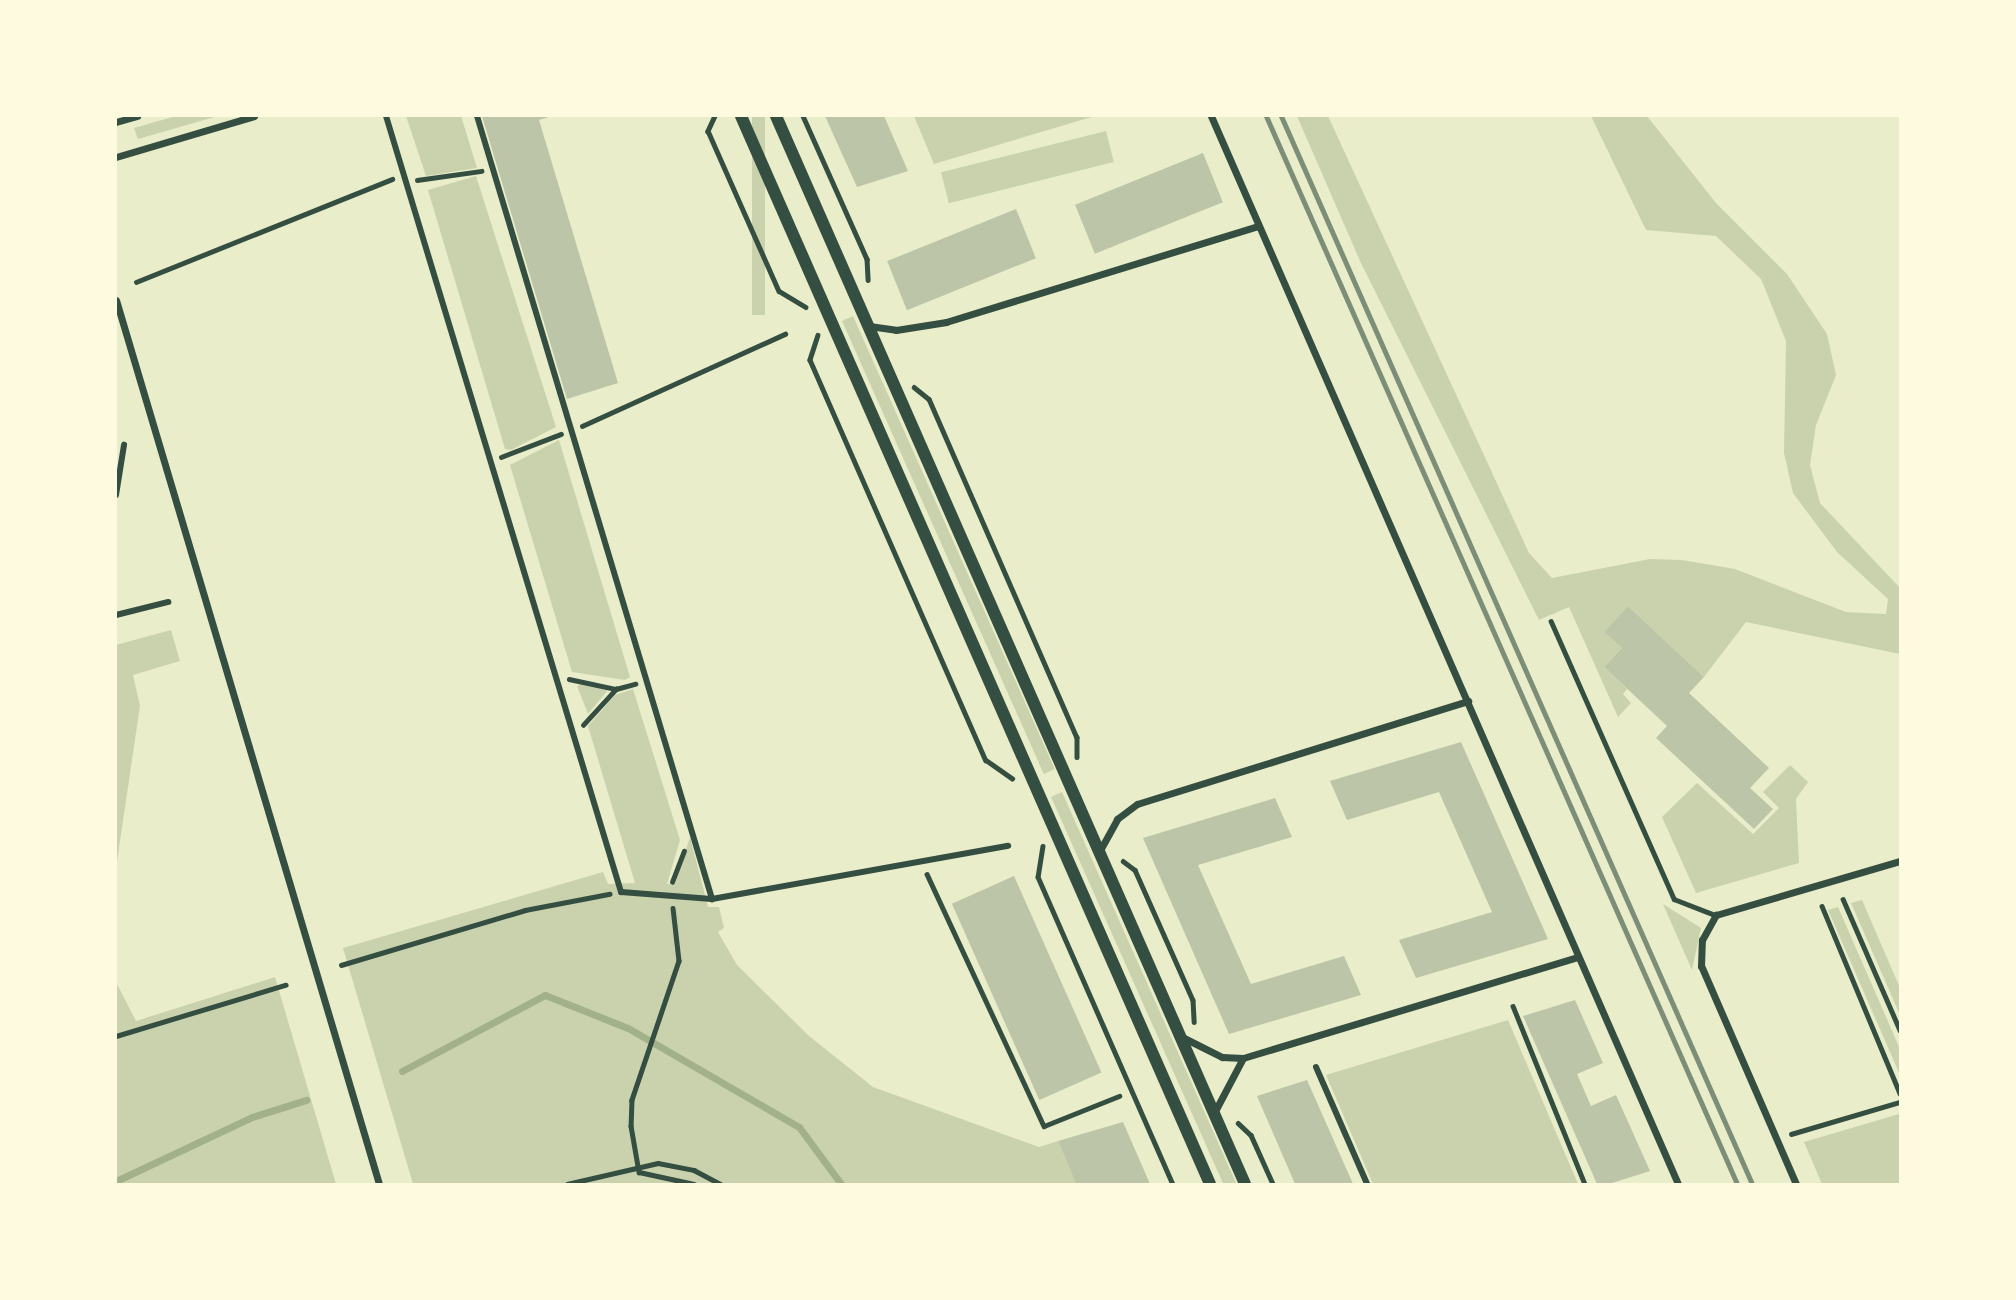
<!DOCTYPE html>
<html>
<head>
<meta charset="utf-8">
<style>
  body { margin:0 }
  #map { position:relative; width:2016px; height:1300px; overflow:hidden; background:#e9edc9; font-family:"Fira Sans",sans-serif }
  div>[style] { position:absolute }
  .green>* { inset:0; background:#cad2ad; transform-origin:0 0 }
  .stream>* { height:7px; margin:-3.5px; padding:0 3.5px; transform-origin:3.5px; border-radius:3.5px; background:#a3b18a }
  .building>* { inset:0; background:#bcc5a7; transform-origin:0 0 }
  .path>* { height:4.5px; margin:-2.25px; padding:0 2.25px; transform-origin:2.25px; border-radius:2.25px; background:#344e41 }
  .service>* { height:4.5px; margin:-2.25px; padding:0 2.25px; transform-origin:2.25px; border-radius:2.25px; background:#344e41 }
  .pedestrian>* { height:6px; margin:-3px; padding:0 3px; transform-origin:3px; border-radius:3px; background:#344e41 }
  .minor>* { height:7px; margin:-3.5px; padding:0 3.5px; transform-origin:3.5px; border-radius:3.5px; background:#344e41 }
  .tertiary>* { height:12px; margin:-6px; padding:0 6px; transform-origin:6px; border-radius:6px; background:#344e41 }
  .rail>* { height:5px; margin:-2.5px; padding:0 2.5px; transform-origin:2.5px; border-radius:2.5px; background:#7c8e77 }
  span { translate:-50% -50%; white-space:nowrap; text-align:center; line-height:1.15; -webkit-text-stroke:7px #fefae0; paint-order:stroke }
  .frame { position:absolute; inset:0; border:117px solid #fefae0; pointer-events:none }
</style>
</head>
<body>
<div id="map">
  <div class="green">
    <i style="clip-path:polygon(176px 116px,218px 116px,138px 139px,134px 128px)"></i>
    <i style="clip-path:polygon(406px 116px,461px 116px,477px 168px,426px 176px)"></i>
    <i style="left:752px;top:116px;width:13px;height:199px"></i>
    <i style="clip-path:polygon(914px 116px,1095px 116px,934px 164px)"></i>
    <i style="clip-path:polygon(1297px 116px,1328px 116px,1529px 553px,1552px 578px,1650px 559px,1682px 560px,1735px 569px,1846px 612px,1886px 614px,1888px 599px,1837px 552px,1793px 493px,1784px 453px,1786px 341px,1761px 279px,1716px 236px,1646px 230px,1591px 116px,1647px 116px,1716px 203px,1787px 274px,1827px 334px,1836px 375px,1816px 425px,1810px 465px,1820px 503px,1900px 588px,1900px 654px,1746px 622px,1704px 677px,1628px 606px,1604px 632px,1622px 648px,1604px 667px,1627px 689px,1623px 694px,1631px 703px,1618px 717px,1569px 607px,1539px 620px,1360px 261px)"></i>
    <i style="left:1106px;top:131px;width:32px;height:170px;rotate:76deg"></i>
    <i style="clip-path:polygon(476px 176px,556px 427px,511px 450px,505px 449px,428px 190px)"></i>
    <i style="left:853px;top:316px;width:496px;height:12px;rotate:66deg"></i>
    <i style="clip-path:polygon(559px 440px,630px 677px,625px 680px,572px 672px,510px 465px)"></i>
    <i style="clip-path:polygon(171px 630px,180px 661px,133px 675px,140px 706px,116px 868px,116px 645px)"></i>
    <i style="clip-path:polygon(584px 683px,608px 690px,588px 714px,577px 686px)"></i>
    <i style="clip-path:polygon(633px 689px,680px 840px,667px 884px,675px 884px,690px 837px,708px 907px,719px 907px,724px 928px,718px 932px,737px 965px,809px 1036px,873px 1087px,1039px 1147px,1058px 1141px,1076px 1184px,413px 1184px,343px 948px,603px 872px,608px 884px,635px 883px,588px 726px,615px 695px)"></i>
    <i style="clip-path:polygon(1790px 765px,1808px 782px,1796px 799px,1799px 863px,1696px 893px,1662px 817px,1697px 783px,1753px 834px,1779px 808px,1763px 792px)"></i>
    <i style="left:1062px;top:792px;width:428px;height:12px;rotate:66deg"></i>
    <i style="clip-path:polygon(1862px 900px,1900px 988px,1900px 1015px,1851px 903px)"></i>
    <i style="clip-path:polygon(1663px 904px,1701px 928px,1692px 970px)"></i>
    <i style="clip-path:polygon(1838px 907px,1900px 1049px,1900px 1075px,1828px 910px)"></i>
    <i style="clip-path:polygon(275px 977px,336px 1184px,116px 1184px,116px 982px,136px 1021px)"></i>
    <i style="clip-path:polygon(1508px 1020px,1578px 1184px,1373px 1184px,1326px 1075px)"></i>
    <i style="clip-path:polygon(1899px 1114px,1900px 1184px,1822px 1184px,1804px 1142px)"></i>
  </div>
  <div class="stream">
    <i style="left:402px;top:1071px;width:162px;rotate:-28deg"></i>
    <i style="left:545px;top:995px;width:89px;rotate:21.7deg"></i>
    <i style="left:628px;top:1028px;width:198px;rotate:30.1deg"></i>
    <i style="left:799px;top:1127px;width:71px;rotate:53.6deg"></i>
    <i style="left:116px;top:1181px;width:150px;rotate:-25.2deg"></i>
    <i style="left:252px;top:1117px;width:57px;rotate:-17.5deg"></i>
  </div>
  <div class="building">
    <i style="clip-path:polygon(482px 116px,552px 116px,539px 120px,618px 383px,567px 399px)"></i>
    <i style="clip-path:polygon(825px 116px,884px 116px,908px 171px,857px 187px)"></i>
    <i style="left:1203px;top:153px;width:53px;height:138px;rotate:68deg"></i>
    <i style="left:1016px;top:209px;width:53px;height:139px;rotate:68deg"></i>
    <i style="clip-path:polygon(1628px 606px,1704px 677px,1689px 693px,1769px 768px,1750px 788px,1773px 809px,1754px 829px,1656px 738px,1667px 726px,1604px 667px,1622px 648px,1604px 632px)"></i>
    <i style="clip-path:polygon(1461px 742px,1548px 939px,1416px 978px,1399px 940px,1492px 912px,1439px 792px,1347px 820px,1330px 781px)"></i>
    <i style="clip-path:polygon(1275px 798px,1292px 837px,1198px 865px,1251px 984px,1344px 956px,1361px 995px,1229px 1034px,1143px 838px)"></i>
    <i style="left:1014px;top:876px;width:215px;height:68px;rotate:66deg"></i>
    <i style="clip-path:polygon(1575px 1000px,1603px 1063px,1577px 1074px,1591px 1106px,1616px 1095px,1650px 1171px,1609px 1184px,1597px 1184px,1523px 1016px)"></i>
    <i style="clip-path:polygon(1307px 1080px,1342px 1159px,1353px 1184px,1295px 1184px,1257px 1096px)"></i>
    <i style="clip-path:polygon(1123px 1122px,1150px 1184px,1076px 1184px,1058px 1141px)"></i>
  </div>
  <div class="path">
    <i style="left:715px;top:116px;width:17px;rotate:115deg"></i>
    <i style="left:708px;top:131px;width:175px;rotate:66.1deg"></i>
    <i style="left:779px;top:291px;width:31px;rotate:31deg"></i>
    <i style="left:803px;top:116px;width:157px;rotate:65.9deg"></i>
    <i style="left:867px;top:259px;width:21px;rotate:87deg"></i>
    <i style="left:417px;top:180px;width:65px;rotate:-8deg"></i>
    <i style="left:136px;top:282px;width:276px;rotate:-21.9deg"></i>
    <i style="left:818px;top:335px;width:26px;rotate:108deg"></i>
    <i style="left:810px;top:360px;width:437px;rotate:66.3deg"></i>
    <i style="left:986px;top:760px;width:32px;rotate:35deg"></i>
    <i style="left:914px;top:387px;width:19px;rotate:39deg"></i>
    <i style="left:929px;top:399px;width:369px;rotate:66.4deg"></i>
    <i style="left:1077px;top:737px;width:20px;rotate:90deg"></i>
    <i style="left:582px;top:426px;width:223px;rotate:-24.4deg"></i>
    <i style="left:501px;top:457px;width:64px;rotate:-21deg"></i>
    <i style="left:569px;top:679px;width:48px;rotate:12deg"></i>
    <i style="left:583px;top:725px;width:49px;rotate:-47.5deg"></i>
    <i style="left:616px;top:689px;width:20px;rotate:-15deg"></i>
    <i style="left:1043px;top:846px;width:31px;rotate:99deg"></i>
    <i style="left:1038px;top:877px;width:335px;rotate:66.3deg"></i>
    <i style="left:1123px;top:861px;width:15px;rotate:37deg"></i>
    <i style="left:1135px;top:870px;width:142px;rotate:66deg"></i>
    <i style="left:1193px;top:1000px;width:22px;rotate:87deg"></i>
    <i style="left:927px;top:874px;width:278px;rotate:65.1deg"></i>
    <i style="left:1044px;top:1126px;width:81px;rotate:-21.8deg"></i>
    <i style="left:672px;top:882px;width:33px;rotate:-69deg"></i>
    <i style="left:1843px;top:899px;width:143px;rotate:66.5deg"></i>
    <i style="left:1822px;top:906px;width:203px;rotate:67.4deg"></i>
    <i style="left:673px;top:908px;width:53px;rotate:83.5deg"></i>
    <i style="left:679px;top:961px;width:147px;rotate:108.7deg"></i>
    <i style="left:632px;top:1100px;width:26px;rotate:92deg"></i>
    <i style="left:631px;top:1126px;width:47px;rotate:80.1deg"></i>
    <i style="left:639px;top:1172px;width:56px;rotate:12.3deg"></i>
    <i style="left:341px;top:965px;width:192px;rotate:-16.6deg"></i>
    <i style="left:525px;top:910px;width:86px;rotate:-10.8deg"></i>
    <i style="left:1513px;top:1006px;width:192px;rotate:68deg"></i>
    <i style="left:116px;top:1036px;width:177px;rotate:-16.8deg"></i>
    <i style="left:1238px;top:1123px;width:18px;rotate:43deg"></i>
    <i style="left:1251px;top:1135px;width:54px;rotate:65.8deg"></i>
    <i style="left:1791px;top:1134px;width:114px;rotate:-16.4deg"></i>
    <i style="left:567px;top:1184px;width:93px;rotate:-13deg"></i>
    <i style="left:658px;top:1163px;width:37px;rotate:11deg"></i>
    <i style="left:694px;top:1170px;width:30px;rotate:28deg"></i>
  </div>
  <div class="service">
    <i style="left:1551px;top:621px;width:304px;rotate:66.1deg"></i>
    <i style="left:1674px;top:899px;width:44px;rotate:21.3deg"></i>
  </div>
  <div class="pedestrian">
    <i style="left:386px;top:116px;width:811px;rotate:73.15deg"></i>
    <i style="left:621px;top:892px;width:91px;rotate:4.4deg"></i>
    <i style="left:712px;top:899px;width:301px;rotate:-10.2deg"></i>
    <i style="left:477px;top:116px;width:818px;rotate:73.29deg"></i>
    <i style="left:116px;top:495px;width:51px;rotate:-80.9deg"></i>
    <i style="left:116px;top:615px;width:54px;rotate:-14deg"></i>
    <i style="left:1316px;top:1067px;width:128px;rotate:66.4deg"></i>
  </div>
  <div class="minor">
    <i style="left:1211px;top:116px;width:1166px;rotate:66.38deg"></i>
    <i style="left:116px;top:122px;width:22px;rotate:-16deg"></i>
    <i style="left:116px;top:157px;width:144px;rotate:-16.5deg"></i>
    <i style="left:116px;top:300px;width:922px;rotate:73.43deg"></i>
    <i style="left:869px;top:326px;width:27px;rotate:8deg"></i>
    <i style="left:896px;top:330px;width:51px;rotate:-9.1deg"></i>
    <i style="left:946px;top:322px;width:327px;rotate:-17.1deg"></i>
    <i style="left:1099px;top:852px;width:38px;rotate:-61deg"></i>
    <i style="left:1117px;top:819px;width:25px;rotate:-37deg"></i>
    <i style="left:1137px;top:804px;width:347px;rotate:-17.3deg"></i>
    <i style="left:1182px;top:1037px;width:45px;rotate:26.6deg"></i>
    <i style="left:1222px;top:1057px;width:21px;rotate:3deg"></i>
    <i style="left:1243px;top:1058px;width:350px;rotate:-16.8deg"></i>
    <i style="left:1214px;top:1113px;width:62px;rotate:-62.2deg"></i>
    <i style="left:1796px;top:1184px;width:238px;rotate:-113.5deg"></i>
    <i style="left:1701px;top:966px;width:26px;rotate:-88deg"></i>
    <i style="left:1702px;top:940px;width:29px;rotate:-61deg"></i>
    <i style="left:1716px;top:915px;width:192px;rotate:-16.4deg"></i>
  </div>
  <div class="tertiary">
    <i style="left:741px;top:116px;width:1166px;rotate:66.29deg"></i>
    <i style="left:776px;top:116px;width:1166px;rotate:66.29deg"></i>
  </div>
  <div class="rail">
    <i style="left:1266px;top:116px;width:1167px;rotate:66.2deg"></i>
    <i style="left:1281px;top:116px;width:1167px;rotate:66.2deg"></i>
  </div>
  <div class="frame"></div>
</div>
</body>
</html>
